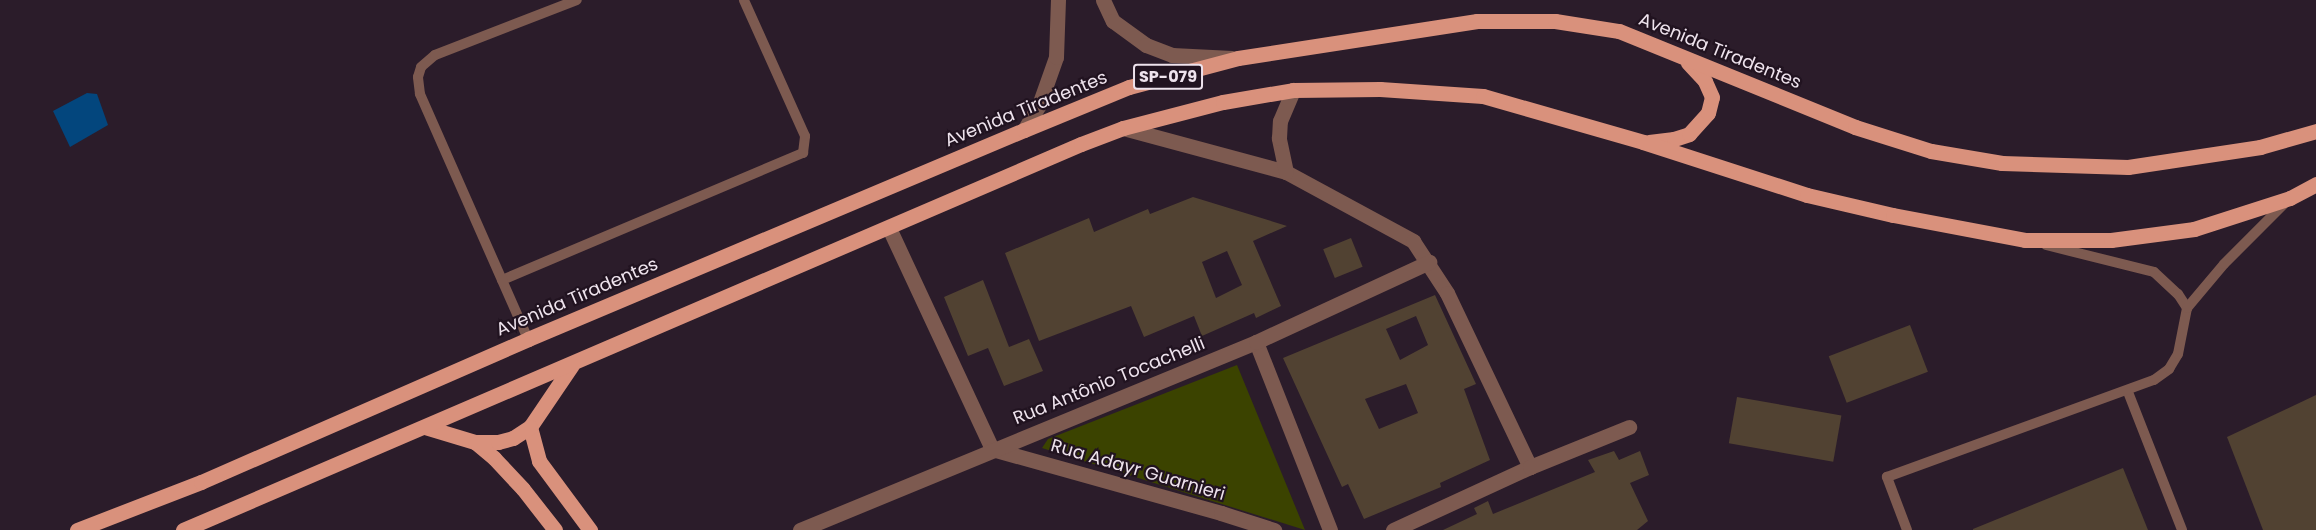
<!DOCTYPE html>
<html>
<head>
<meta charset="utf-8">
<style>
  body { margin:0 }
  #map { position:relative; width:2316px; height:530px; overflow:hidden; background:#2b1c2a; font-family:Poppins,sans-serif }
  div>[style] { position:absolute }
  .green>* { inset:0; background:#3b4300 }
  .water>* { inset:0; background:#03467d }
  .building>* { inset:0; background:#514232; transform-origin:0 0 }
  .lane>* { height:10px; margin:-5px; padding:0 5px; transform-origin:5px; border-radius:5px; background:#7d5a50 }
  .street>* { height:15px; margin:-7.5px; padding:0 7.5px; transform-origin:7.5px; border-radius:7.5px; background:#7d5a50 }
  .primary>* { height:15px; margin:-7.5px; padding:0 7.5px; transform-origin:7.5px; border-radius:7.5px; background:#d9917c }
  span { translate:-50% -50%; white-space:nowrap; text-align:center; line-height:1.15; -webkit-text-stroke:4.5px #211320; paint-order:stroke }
  .shield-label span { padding:2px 4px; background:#211320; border:2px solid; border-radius:4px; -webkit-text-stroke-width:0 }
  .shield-label { font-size:16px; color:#eee3ed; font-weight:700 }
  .street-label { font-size:18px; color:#eee3ed }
</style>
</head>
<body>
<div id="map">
  <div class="green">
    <i style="clip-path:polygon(1237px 365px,1305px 530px,1042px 448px,1048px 439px)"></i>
  </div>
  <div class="water">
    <i style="clip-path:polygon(87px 93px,97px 94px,108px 125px,70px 147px,53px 111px)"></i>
  </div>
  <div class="building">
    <i style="clip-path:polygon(evenodd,1193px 197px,1287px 226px,1253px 241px,1281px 306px,1256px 318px,1254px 313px,1202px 336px,1194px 316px,1144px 337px,1131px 306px,1039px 341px,1005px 253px,1089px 218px,1094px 232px,1148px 209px,1150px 214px,1193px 197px,1227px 251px,1242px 285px,1216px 298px,1202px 262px,1227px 251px)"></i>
    <i style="left:1351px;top:238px;width:31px;height:30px;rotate:68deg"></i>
    <i style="clip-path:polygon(983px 280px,1009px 347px,1029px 339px,1043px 371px,1004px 386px,988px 348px,968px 356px,944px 297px)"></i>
    <i style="clip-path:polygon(evenodd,1435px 295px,1476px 384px,1464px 389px,1490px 460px,1440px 483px,1441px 487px,1364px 519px,1348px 484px,1342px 487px,1283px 358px,1435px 295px,1416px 316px,1428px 345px,1400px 360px,1386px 329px,1416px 316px,1435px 295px,1406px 384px,1418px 413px,1379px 429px,1365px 399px,1406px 384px)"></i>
    <i style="left:1910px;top:325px;width:50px;height:87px;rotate:69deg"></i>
    <i style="clip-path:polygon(2316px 395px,2316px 530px,2263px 530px,2227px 437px)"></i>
    <i style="left:1737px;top:397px;width:106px;height:47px;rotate:10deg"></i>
    <i style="clip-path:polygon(1614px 451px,1619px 460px,1640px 451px,1649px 475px,1630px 483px,1648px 521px,1637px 530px,1443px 530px,1477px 514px,1474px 508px,1488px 501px,1493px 514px,1595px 472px,1588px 460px)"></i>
    <i style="clip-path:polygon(2123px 468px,2148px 530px,1973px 530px,1973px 529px)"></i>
  </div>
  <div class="lane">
    <i style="left:2046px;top:245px;width:111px;rotate:14deg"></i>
    <i style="left:2154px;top:272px;width:33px;rotate:43deg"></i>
    <i style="left:2178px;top:294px;width:17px;rotate:57deg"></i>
    <i style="left:502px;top:280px;width:327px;rotate:-22.9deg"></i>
    <i style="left:803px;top:153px;width:17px;rotate:-83deg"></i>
    <i style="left:805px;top:136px;width:149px;rotate:-114.2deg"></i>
    <i style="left:528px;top:339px;width:268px;rotate:-113.8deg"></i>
    <i style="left:420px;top:94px;width:17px;rotate:-97deg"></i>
    <i style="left:418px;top:77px;width:10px;rotate:-73deg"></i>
    <i style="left:421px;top:67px;width:18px;rotate:-41deg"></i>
    <i style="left:435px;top:55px;width:152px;rotate:-21.2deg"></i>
    <i style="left:2128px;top:392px;width:148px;rotate:68.6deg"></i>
    <i style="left:1907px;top:530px;width:57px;rotate:-110.7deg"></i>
    <i style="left:1887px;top:477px;width:284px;rotate:-20deg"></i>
    <i style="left:2154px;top:380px;width:19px;rotate:-36deg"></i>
    <i style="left:2169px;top:369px;width:17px;rotate:-59deg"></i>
    <i style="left:2178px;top:354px;width:47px;rotate:-78.9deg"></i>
    <i style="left:2187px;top:308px;width:57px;rotate:-49.9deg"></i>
    <i style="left:2224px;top:264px;width:91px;rotate:-45deg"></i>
  </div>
  <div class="street">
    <i style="left:1103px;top:0;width:23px;rotate:65deg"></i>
    <i style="left:1113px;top:21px;width:41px;rotate:36deg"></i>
    <i style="left:1146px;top:45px;width:28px;rotate:21deg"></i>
    <i style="left:1172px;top:55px;width:60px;rotate:2.9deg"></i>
    <i style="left:1123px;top:128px;width:169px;rotate:15.1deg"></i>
    <i style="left:1286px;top:172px;width:145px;rotate:28.5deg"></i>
    <i style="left:1413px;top:241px;width:62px;rotate:56.8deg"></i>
    <i style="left:1447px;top:293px;width:193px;rotate:64.5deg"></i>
    <i style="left:1024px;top:130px;width:29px;rotate:-59deg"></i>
    <i style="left:1039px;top:105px;width:51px;rotate:-70.5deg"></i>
    <i style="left:1056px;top:57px;width:57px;rotate:-88deg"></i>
    <i style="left:1286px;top:172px;width:35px;rotate:-102deg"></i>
    <i style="left:1279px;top:138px;width:17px;rotate:-87deg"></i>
    <i style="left:1280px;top:121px;width:34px;rotate:-67deg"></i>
    <i style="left:889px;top:228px;width:244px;rotate:65deg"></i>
    <i style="left:1256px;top:342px;width:202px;rotate:68.5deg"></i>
    <i style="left:992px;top:449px;width:238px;rotate:15.6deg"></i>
    <i style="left:1221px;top:513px;width:56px;rotate:17.8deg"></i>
    <i style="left:800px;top:530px;width:493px;rotate:-22.4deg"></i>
    <i style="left:1256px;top:342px;width:191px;rotate:-24.8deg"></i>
    <i style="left:1393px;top:530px;width:151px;rotate:-24.7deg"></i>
    <i style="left:1530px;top:467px;width:107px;rotate:-22deg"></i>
  </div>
  <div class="primary">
    <i style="left:1649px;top:142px;width:25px;rotate:-7deg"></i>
    <i style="left:1674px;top:139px;width:16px;rotate:-18deg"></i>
    <i style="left:1689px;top:134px;width:28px;rotate:-48deg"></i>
    <i style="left:1708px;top:113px;width:16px;rotate:-76deg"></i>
    <i style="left:1712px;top:97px;width:17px;rotate:-114deg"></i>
    <i style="left:1705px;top:81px;width:25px;rotate:-133deg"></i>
    <i style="left:572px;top:365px;width:75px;rotate:124.1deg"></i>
    <i style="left:530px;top:427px;width:35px;rotate:75deg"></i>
    <i style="left:539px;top:461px;width:86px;rotate:53.5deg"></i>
    <i style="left:425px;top:427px;width:52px;rotate:16.7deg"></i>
    <i style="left:475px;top:442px;width:25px;rotate:40deg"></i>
    <i style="left:494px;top:458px;width:42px;rotate:46.9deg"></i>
    <i style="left:523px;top:489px;width:52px;rotate:52deg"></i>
    <i style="left:475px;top:442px;width:23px"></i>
    <i style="left:498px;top:442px;width:16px;rotate:-15deg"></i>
    <i style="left:513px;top:438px;width:20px;rotate:-33deg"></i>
    <i style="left:77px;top:530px;width:133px;rotate:-21.2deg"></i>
    <i style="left:201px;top:482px;width:357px;rotate:-23.6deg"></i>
    <i style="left:528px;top:339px;width:538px;rotate:-22.85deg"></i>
    <i style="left:1024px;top:130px;width:113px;rotate:-22.3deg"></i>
    <i style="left:1129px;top:87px;width:113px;rotate:-14.9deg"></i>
    <i style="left:1238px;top:58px;width:242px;rotate:-8.8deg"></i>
    <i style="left:1477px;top:21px;width:78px"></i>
    <i style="left:1555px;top:21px;width:65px;rotate:8.9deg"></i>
    <i style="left:1619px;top:31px;width:255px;rotate:22.1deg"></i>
    <i style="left:1855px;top:127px;width:80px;rotate:17.5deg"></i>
    <i style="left:1931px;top:151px;width:72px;rotate:9.6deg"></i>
    <i style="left:2002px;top:163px;width:126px;rotate:1.8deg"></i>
    <i style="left:2128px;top:167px;width:134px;rotate:-8.6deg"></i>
    <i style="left:2260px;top:147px;width:58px;rotate:-15.9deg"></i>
    <i style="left:183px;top:530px;width:977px;rotate:-23.26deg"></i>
    <i style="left:1081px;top:144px;width:45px;rotate:-20.9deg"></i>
    <i style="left:1123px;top:128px;width:103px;rotate:-14.6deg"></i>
    <i style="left:1223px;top:102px;width:71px;rotate:-9.7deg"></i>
    <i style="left:1293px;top:90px;width:87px;rotate:-0.7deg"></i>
    <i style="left:1380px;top:89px;width:103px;rotate:3.9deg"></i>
    <i style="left:1483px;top:96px;width:166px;rotate:16deg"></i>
    <i style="left:1643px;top:142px;width:172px;rotate:17.9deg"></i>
    <i style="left:1807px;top:195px;width:88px;rotate:13.1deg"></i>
    <i style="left:1893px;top:215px;width:134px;rotate:10.7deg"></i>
    <i style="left:2025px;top:240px;width:86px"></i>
    <i style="left:2111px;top:240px;width:84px;rotate:-7.5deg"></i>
    <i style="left:2194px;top:229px;width:101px;rotate:-17.9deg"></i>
    <i style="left:2290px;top:198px;width:30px;rotate:-28deg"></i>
  </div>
  <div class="shield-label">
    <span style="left:1168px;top:77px">SP-079</span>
  </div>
  <div class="street-label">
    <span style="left:1720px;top:51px;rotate:22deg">Avenida Tiradentes</span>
    <span style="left:1026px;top:109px;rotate:-22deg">Avenida Tiradentes</span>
    <span style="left:577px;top:297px;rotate:-23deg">Avenida Tiradentes</span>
    <span style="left:1109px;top:381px;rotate:-22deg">Rua Antônio Tocachelli</span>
    <span style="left:1138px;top:470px;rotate:16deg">Rua Adayr Guarnieri</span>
  </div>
</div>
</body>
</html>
